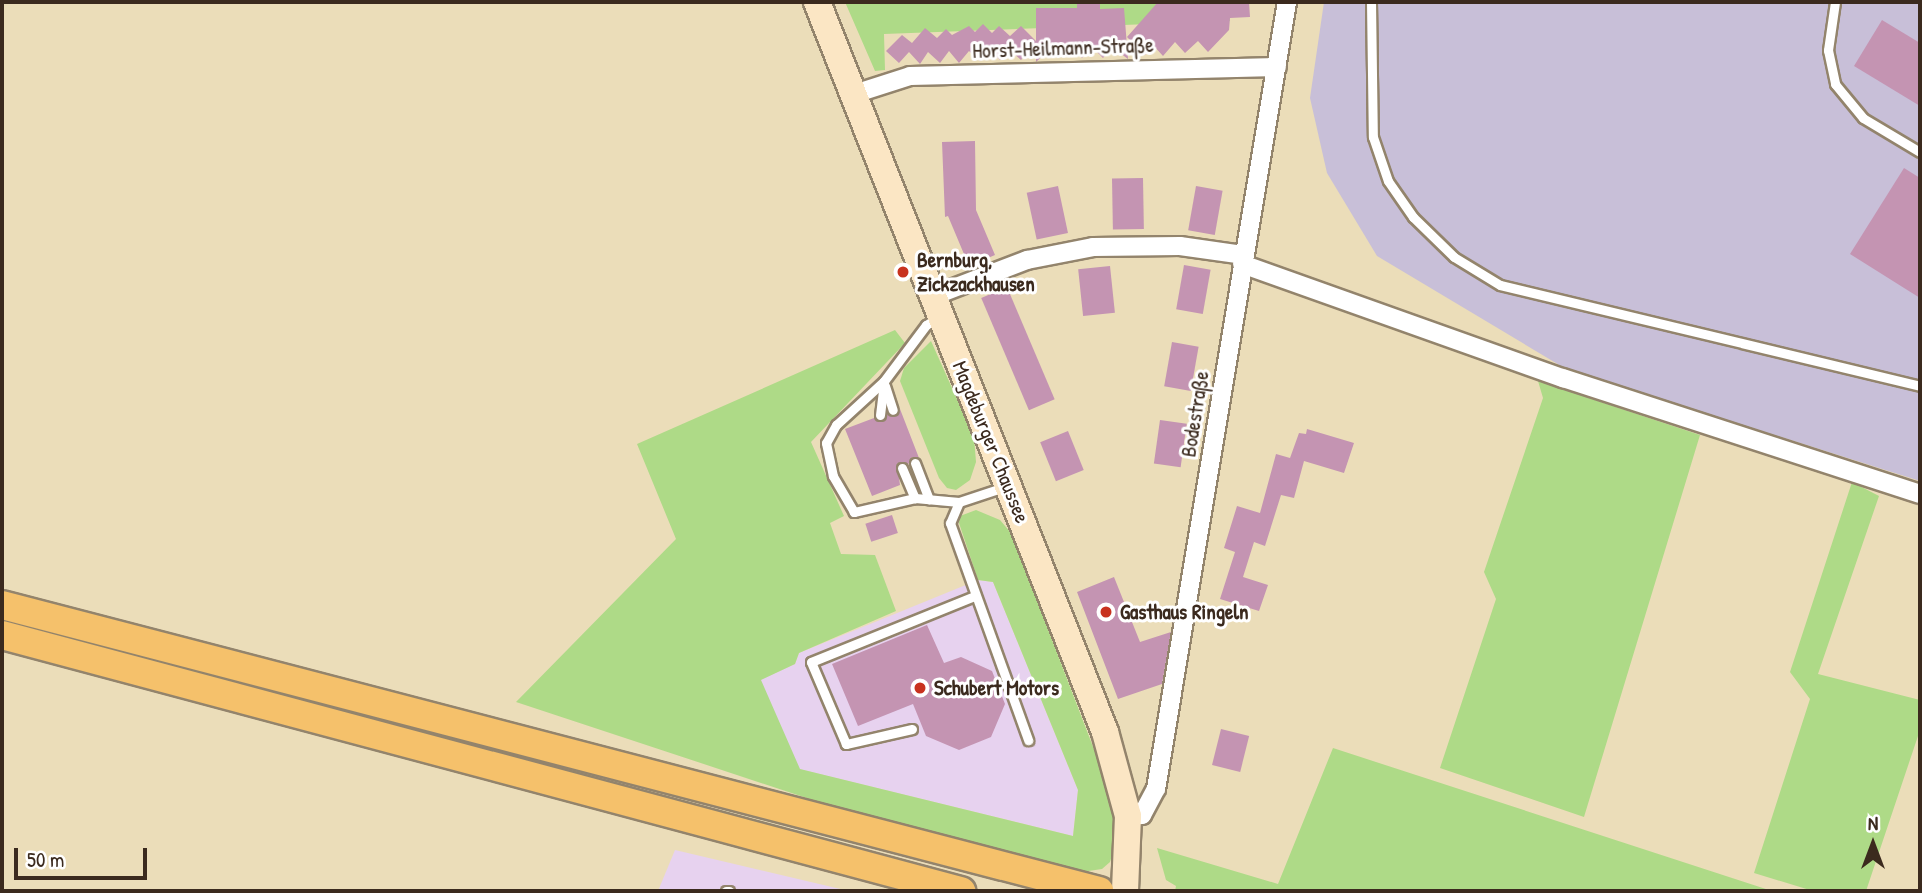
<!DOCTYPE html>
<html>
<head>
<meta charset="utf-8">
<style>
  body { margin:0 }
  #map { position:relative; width:1922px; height:893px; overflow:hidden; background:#ebddb9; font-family:"Patrick Hand",sans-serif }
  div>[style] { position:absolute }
  .built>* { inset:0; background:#e7d2ef }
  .industrial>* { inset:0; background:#c8bfd8 }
  .green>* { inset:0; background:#aeda87 }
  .building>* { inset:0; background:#c494b2; transform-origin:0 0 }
  .roads { filter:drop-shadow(2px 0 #93846c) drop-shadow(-2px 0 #93846c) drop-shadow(0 2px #93846c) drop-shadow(0 -2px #93846c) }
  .lane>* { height:9px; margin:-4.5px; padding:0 4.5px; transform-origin:4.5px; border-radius:4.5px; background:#fff }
  .street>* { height:18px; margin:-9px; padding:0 9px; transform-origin:9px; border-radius:9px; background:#fff }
  .secondary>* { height:26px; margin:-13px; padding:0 13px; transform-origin:13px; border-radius:13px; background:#fbe6c4 }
  .primary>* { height:28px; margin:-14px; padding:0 14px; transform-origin:14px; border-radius:14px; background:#f5c16b }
  .dots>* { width:19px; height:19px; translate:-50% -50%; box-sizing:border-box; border:4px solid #fff; border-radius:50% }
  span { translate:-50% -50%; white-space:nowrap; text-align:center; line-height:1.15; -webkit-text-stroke:6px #fff; paint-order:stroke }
  .street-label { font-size:21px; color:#3b2a1e }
  .poi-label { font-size:21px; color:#3b2a1e; font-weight:700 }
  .left { translate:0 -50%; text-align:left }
  .frame { position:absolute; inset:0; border:4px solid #3b2a1e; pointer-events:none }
  .north { position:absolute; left:1838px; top:809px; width:70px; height:70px; -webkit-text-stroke:5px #fff; paint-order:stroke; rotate:0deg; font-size:19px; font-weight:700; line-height:28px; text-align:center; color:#3b2a1e }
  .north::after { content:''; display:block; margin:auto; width:24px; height:32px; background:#3b2a1e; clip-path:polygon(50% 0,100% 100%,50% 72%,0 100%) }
  .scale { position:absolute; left:14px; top:848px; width:133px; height:32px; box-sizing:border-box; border:4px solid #3b2a1e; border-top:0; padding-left:9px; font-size:21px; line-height:24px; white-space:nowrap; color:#3b2a1e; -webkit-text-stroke:5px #fff; paint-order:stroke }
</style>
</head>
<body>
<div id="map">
  <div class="built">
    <i style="clip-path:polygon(978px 580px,993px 582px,1078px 790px,1073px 836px,799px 769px,760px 680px,795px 664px,799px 653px)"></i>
    <i style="clip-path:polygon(675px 850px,849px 891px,658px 891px)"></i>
  </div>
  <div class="industrial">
    <i style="clip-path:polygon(1324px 2px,1920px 2px,1920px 481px,1566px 369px,1377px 256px,1327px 173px,1310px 98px)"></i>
  </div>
  <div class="green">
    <i style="clip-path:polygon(845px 2px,1229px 2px,1230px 21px,884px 34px,885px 70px,875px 71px)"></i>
    <i style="clip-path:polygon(895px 330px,905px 343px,811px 442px,844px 516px,830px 523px,841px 554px,875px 555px,896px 611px,799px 653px,795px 664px,761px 680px,800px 769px,1073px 836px,1078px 790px,993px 582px,978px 580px,959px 523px,960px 516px,976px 510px,1000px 520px,1011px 533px,1110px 791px,1117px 840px,1110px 862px,1102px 869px,1075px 873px,834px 807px,516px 702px,676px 539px,637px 444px)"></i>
    <i style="clip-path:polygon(931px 341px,974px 437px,976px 462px,970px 480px,956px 490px,947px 488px,939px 478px,900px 381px,904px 368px)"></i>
    <i style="clip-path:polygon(1538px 381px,1700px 435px,1584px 817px,1440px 768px,1496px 599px,1484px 572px,1543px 398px)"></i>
    <i style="clip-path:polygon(1852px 482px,1879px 496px,1818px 674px,1920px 700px,1920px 730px,1866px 891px,1813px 891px,1754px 873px,1810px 699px,1790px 672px)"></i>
    <i style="clip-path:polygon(1333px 748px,1772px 891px,1175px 891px,1176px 886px,1166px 880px,1157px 848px,1278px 884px)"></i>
  </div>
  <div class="building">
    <i style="clip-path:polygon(1077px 2px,1100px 2px,1100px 9px,1124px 8px,1128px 59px,1112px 47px,1103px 58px,1092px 47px,1082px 58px,1072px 47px,1062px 57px,1052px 47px,1036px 62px,1036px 43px,1021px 60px,1010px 50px,1000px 60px,990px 50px,980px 61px,969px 51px,959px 63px,949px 51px,940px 63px,928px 52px,920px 64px,909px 52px,899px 63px,886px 51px,902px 35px,912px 43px,925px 28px,937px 38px,946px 29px,952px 35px,969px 26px,975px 32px,983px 24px,992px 33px,999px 26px,1010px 36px,1021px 26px,1036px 41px,1036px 8px,1077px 8px)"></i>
    <i style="clip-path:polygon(1158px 2px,1249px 2px,1250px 17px,1230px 18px,1229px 30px,1208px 52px,1198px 41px,1185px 53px,1175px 42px,1163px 56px,1153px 45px,1145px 55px,1127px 37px)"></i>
    <i style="clip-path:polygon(1882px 20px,1920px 43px,1920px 106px,1854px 66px)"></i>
    <i style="clip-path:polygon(975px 141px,976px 210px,995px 255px,969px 266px,948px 216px,945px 217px,942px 142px)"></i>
    <i style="clip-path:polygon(1904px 168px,1920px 178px,1920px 298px,1850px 254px)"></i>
    <i style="left:1143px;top:178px;width:51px;height:31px;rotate:89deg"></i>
    <i style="left:1058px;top:186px;width:48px;height:32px;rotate:78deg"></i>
    <i style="left:1196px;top:186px;width:27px;height:45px;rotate:10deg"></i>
    <i style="left:1184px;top:265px;width:27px;height:45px;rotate:10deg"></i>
    <i style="left:1110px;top:266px;width:47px;height:32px;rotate:84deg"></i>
    <i style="left:1007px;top:287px;width:122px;height:28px;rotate:67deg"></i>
    <i style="left:1172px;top:342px;width:27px;height:45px;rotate:10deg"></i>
    <i style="clip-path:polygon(900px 409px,919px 458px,912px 457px,908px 465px,897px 463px,900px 485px,872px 496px,845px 429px,874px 418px,882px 422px,887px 414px,898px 415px)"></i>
    <i style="left:1160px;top:420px;width:27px;height:44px;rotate:8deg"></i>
    <i style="clip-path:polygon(1307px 429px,1354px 443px,1344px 473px,1304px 461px,1294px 498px,1281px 495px,1265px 546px,1254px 542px,1243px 577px,1268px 585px,1259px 611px,1220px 599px,1235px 552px,1224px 548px,1237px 506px,1260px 513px,1276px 454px,1290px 458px,1299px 433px,1306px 434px)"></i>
    <i style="left:1068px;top:431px;width:42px;height:30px;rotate:68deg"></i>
    <i style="left:892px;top:515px;width:19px;height:28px;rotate:72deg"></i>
    <i style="clip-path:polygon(1114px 577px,1140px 642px,1171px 632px,1162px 684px,1118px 699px,1077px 592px)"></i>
    <i style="clip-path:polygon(927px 625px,944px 663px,961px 657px,992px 671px,1005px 704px,991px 737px,959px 750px,926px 736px,913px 704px,858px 726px,832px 664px)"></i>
    <i style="left:1221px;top:729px;width:29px;height:37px;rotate:14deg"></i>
  </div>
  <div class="roads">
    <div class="lane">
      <i style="left:1371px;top:2px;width:135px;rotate:89.2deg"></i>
      <i style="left:1373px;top:137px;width:46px;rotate:71.2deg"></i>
      <i style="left:1388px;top:181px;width:44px;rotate:55.2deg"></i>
      <i style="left:1413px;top:217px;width:57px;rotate:44.3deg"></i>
      <i style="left:1454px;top:257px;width:54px;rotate:31.3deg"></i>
      <i style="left:1500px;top:285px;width:432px;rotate:13.5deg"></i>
      <i style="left:1835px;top:2px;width:49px;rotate:98.3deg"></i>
      <i style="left:1828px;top:50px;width:35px;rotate:78deg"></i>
      <i style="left:1835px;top:84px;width:44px;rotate:50.5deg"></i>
      <i style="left:1863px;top:118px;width:66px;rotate:30.8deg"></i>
      <i style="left:885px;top:386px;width:25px;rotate:72deg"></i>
      <i style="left:880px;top:415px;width:34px;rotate:-83deg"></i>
      <i style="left:915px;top:463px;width:39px;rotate:69deg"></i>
      <i style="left:902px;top:468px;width:33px;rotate:67deg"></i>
      <i style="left:915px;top:498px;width:44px;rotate:5.2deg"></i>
      <i style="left:959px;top:502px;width:47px;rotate:-18.4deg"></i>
      <i style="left:915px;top:498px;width:63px;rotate:167.1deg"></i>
      <i style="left:854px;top:512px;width:42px;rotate:-120.3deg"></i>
      <i style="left:833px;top:476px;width:34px;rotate:-102deg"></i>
      <i style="left:826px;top:443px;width:21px;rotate:-61deg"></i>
      <i style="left:836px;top:425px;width:65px;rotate:-42.5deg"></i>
      <i style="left:884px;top:381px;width:70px;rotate:-53.1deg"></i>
      <i style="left:926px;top:325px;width:15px;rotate:-32deg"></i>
      <i style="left:959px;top:502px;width:23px;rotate:113deg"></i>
      <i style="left:950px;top:523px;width:231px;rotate:70.2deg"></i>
      <i style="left:912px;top:729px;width:68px;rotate:167.2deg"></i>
      <i style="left:846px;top:744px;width:89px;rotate:-113.1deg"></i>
      <i style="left:811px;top:662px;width:176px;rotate:-22deg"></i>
      <i style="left:726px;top:891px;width:3px"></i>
    </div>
    <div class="street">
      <i style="left:854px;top:94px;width:59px;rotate:-17.8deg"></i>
      <i style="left:910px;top:76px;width:367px;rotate:-1.4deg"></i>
      <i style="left:1242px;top:264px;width:341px;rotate:19.6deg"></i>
      <i style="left:1563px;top:378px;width:375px;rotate:18deg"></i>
      <i style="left:933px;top:296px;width:101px;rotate:-21deg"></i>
      <i style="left:1027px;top:260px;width:67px;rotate:-11.1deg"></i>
      <i style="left:1093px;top:247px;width:87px;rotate:-0.7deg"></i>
      <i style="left:1180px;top:246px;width:65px;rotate:8deg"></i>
      <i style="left:1128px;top:816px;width:14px;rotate:-4deg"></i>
      <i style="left:1142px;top:815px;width:30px;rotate:-62deg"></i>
      <i style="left:1156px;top:789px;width:798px;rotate:-80.55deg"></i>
    </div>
    <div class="secondary">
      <i style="left:817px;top:2px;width:785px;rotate:68.47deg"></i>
      <i style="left:1105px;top:732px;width:87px;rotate:74.7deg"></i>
      <i style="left:1128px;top:816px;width:75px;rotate:92.3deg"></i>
    </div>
    <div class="primary">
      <i style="left:2px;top:605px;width:1134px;rotate:14.61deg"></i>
      <i style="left:2px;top:635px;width:993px;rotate:14.95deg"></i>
    </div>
  </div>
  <div class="dots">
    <i style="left:903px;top:272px;background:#c8321e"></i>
    <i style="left:1106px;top:612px;background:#c8321e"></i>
    <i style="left:920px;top:688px;background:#c8321e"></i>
  </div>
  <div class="street-label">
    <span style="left:1063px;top:48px;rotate:-2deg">Horst-Heilmann-Straße</span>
    <span style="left:1195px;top:414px;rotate:-81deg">Bodestraße</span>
    <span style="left:991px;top:442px;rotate:68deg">Magdeburger Chaussee</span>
  </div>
  <div class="poi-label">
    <span class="left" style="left:917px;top:272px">Bernburg,<br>Zickzackhausen</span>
    <span class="left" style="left:1120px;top:612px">Gasthaus Ringeln</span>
    <span class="left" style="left:934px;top:688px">Schubert Motors</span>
  </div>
  <div class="frame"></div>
  <div class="north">N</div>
  <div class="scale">50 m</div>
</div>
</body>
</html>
